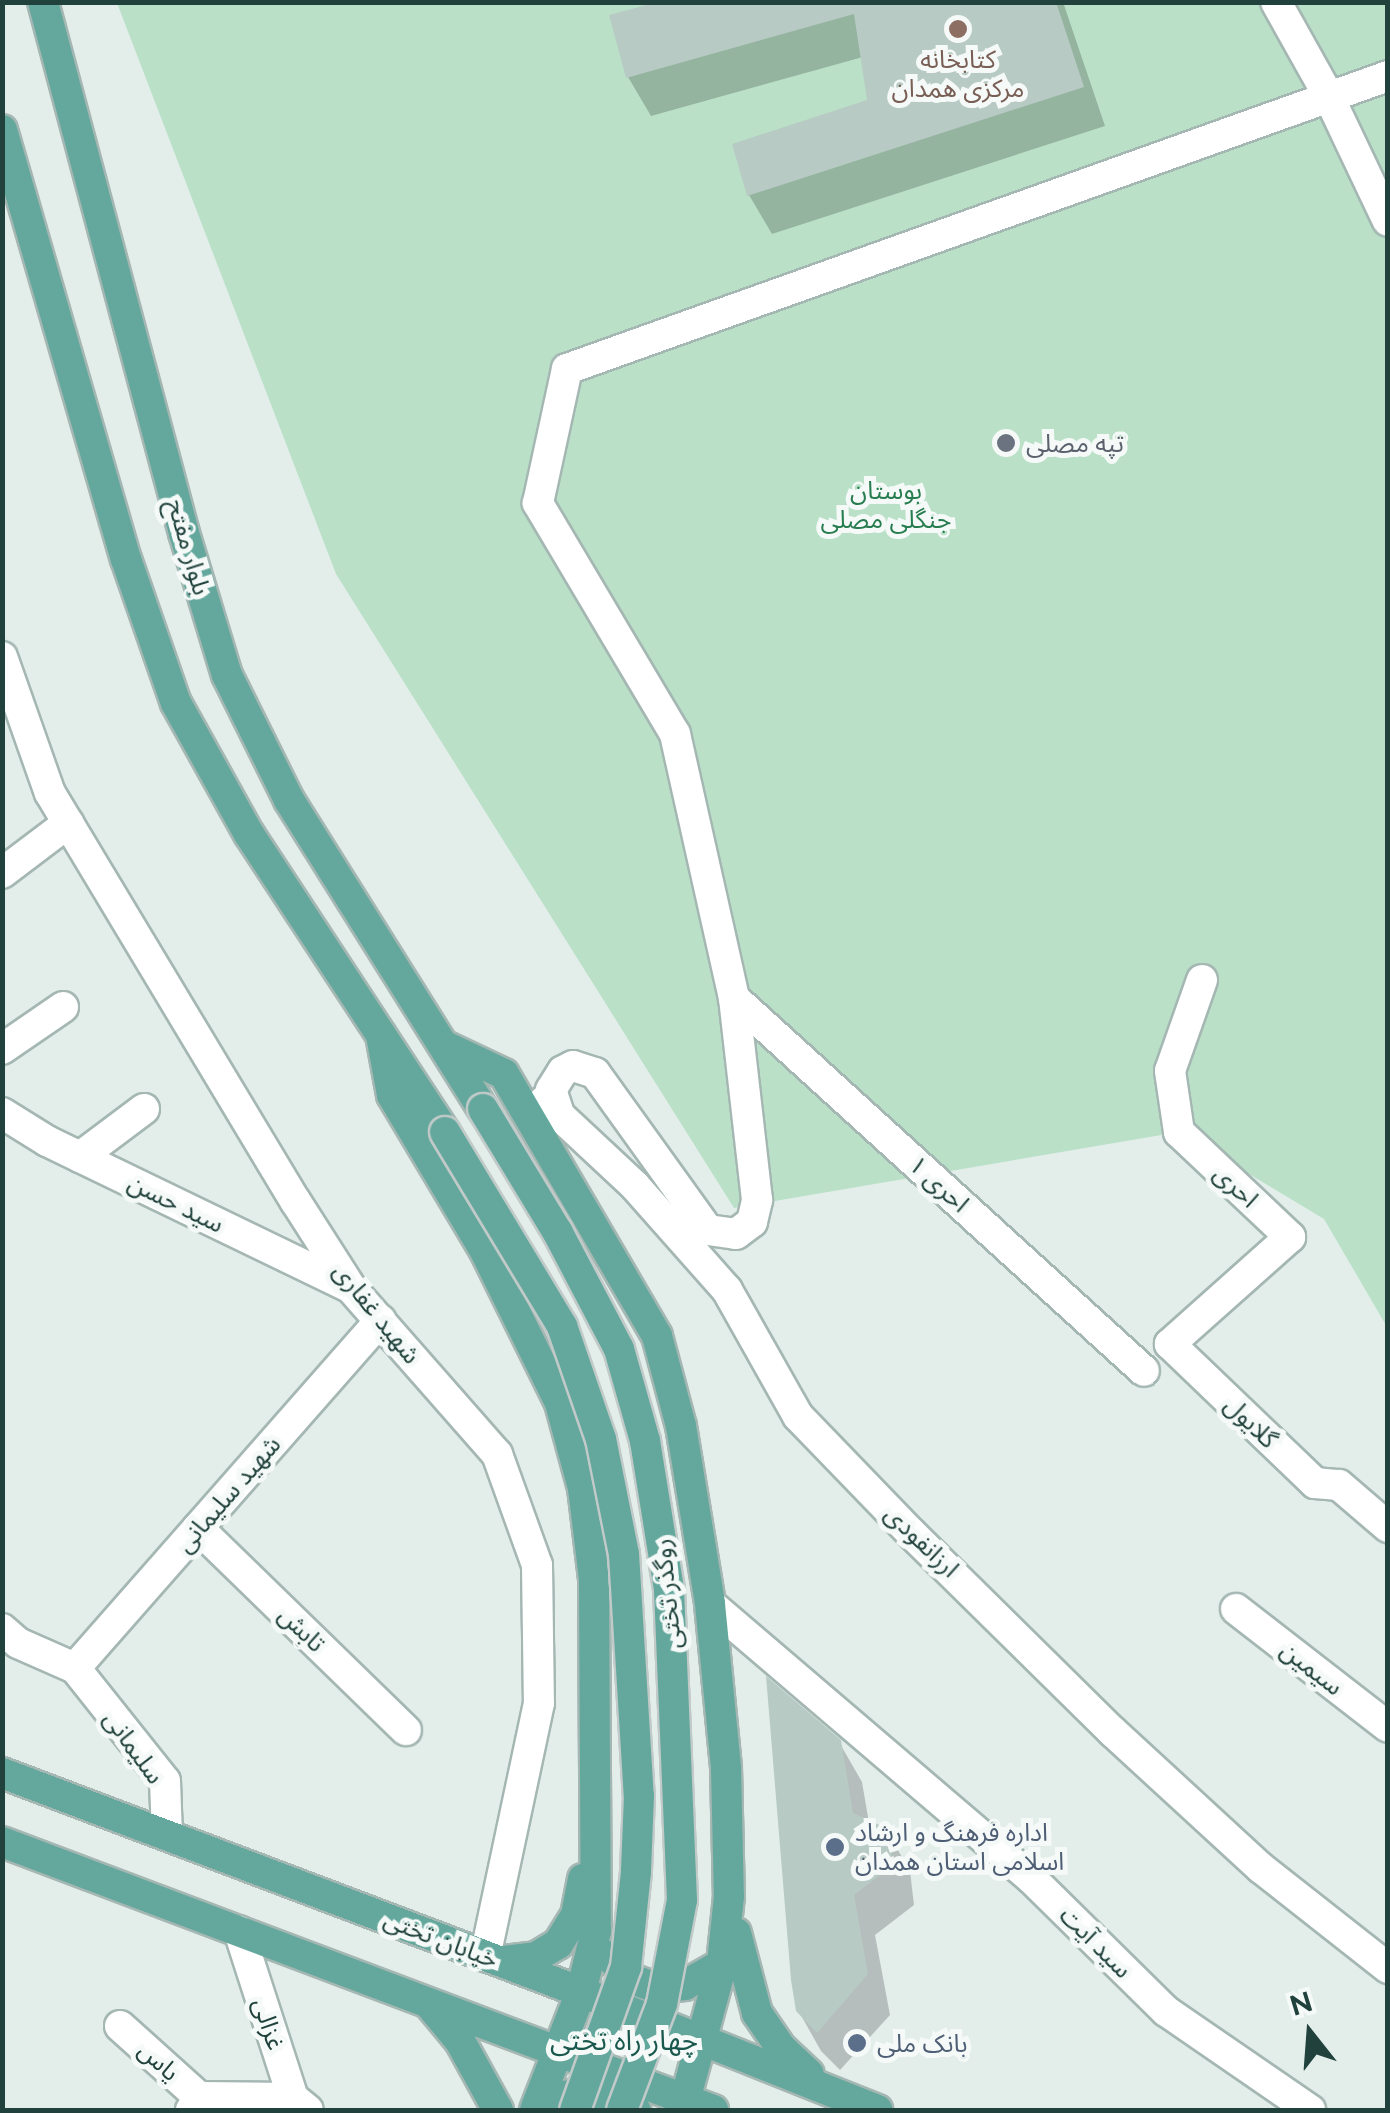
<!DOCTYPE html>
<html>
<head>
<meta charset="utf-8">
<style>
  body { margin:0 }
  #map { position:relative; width:1390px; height:2113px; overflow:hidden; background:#e3eeeb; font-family:Raleway,"Noto Sans Arabic",sans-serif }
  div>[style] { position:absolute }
  .green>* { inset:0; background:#bae1c8 }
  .shadow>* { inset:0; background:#0003 }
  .building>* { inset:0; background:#b8cac4 }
  .roads { filter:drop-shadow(2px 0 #a5b7b3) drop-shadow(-2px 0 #a5b7b3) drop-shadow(0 2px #a5b7b3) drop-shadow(0 -2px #a5b7b3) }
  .minor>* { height:30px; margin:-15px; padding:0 15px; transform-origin:15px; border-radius:15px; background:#fff }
  .major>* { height:30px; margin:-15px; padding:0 15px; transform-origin:15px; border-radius:15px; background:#64a89d }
  .bridges { filter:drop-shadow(2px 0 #c1cac8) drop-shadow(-2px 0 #c1cac8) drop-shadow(0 2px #c1cac8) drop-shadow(0 -2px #c1cac8) }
  .major-bridge>* { height:30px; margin:-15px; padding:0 15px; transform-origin:15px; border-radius:15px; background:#64a89d }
  .dots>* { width:28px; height:28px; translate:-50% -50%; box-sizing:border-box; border:5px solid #f5faf8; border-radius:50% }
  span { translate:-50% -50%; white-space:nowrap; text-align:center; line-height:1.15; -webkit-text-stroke:10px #f5faf8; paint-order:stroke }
  .education-label { font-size:25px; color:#785e54 }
  .worship-label { font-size:25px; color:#5b616d }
  .left { translate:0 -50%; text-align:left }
  .park-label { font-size:25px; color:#277d50 }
  .street-label { font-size:25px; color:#21423c }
  .service-label { font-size:25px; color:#4e5e75 }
  .neighbourhood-label { font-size:28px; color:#1a574d }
  .frame { position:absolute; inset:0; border:5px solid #21423c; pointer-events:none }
  .north { position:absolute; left:1260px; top:1983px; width:100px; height:100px; -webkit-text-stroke:8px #f5faf8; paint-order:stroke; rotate:343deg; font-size:28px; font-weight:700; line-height:40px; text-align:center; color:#21423c }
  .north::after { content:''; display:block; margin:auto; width:35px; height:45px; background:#21423c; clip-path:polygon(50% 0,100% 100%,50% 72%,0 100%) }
</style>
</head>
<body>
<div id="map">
  <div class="green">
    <i style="clip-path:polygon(117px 3px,1387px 3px,1387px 1327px,1324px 1219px,1179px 1132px,734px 1208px,336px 574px)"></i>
  </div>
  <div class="shadow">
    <i style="clip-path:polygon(668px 2px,1063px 2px,1105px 126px,772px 234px,749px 195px,870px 102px,863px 57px,651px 116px,628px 77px)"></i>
    <i style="clip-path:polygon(839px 1742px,862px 1782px,869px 1823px,887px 1831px,910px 1871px,914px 1905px,875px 1935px,890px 2015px,840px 2070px,821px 2051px,798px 2010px)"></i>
  </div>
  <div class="building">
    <i style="clip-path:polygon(658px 2px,1056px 2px,1084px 87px,747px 196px,732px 144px,867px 100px,854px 14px,626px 78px,609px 15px)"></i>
    <i style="clip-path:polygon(766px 1676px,841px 1740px,853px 1813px,888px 1829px,893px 1865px,854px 1895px,868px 1974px,817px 2033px,796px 2011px,791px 1980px)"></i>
  </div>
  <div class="roads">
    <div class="minor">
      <i style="left:1276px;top:2px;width:109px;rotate:60.8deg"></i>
      <i style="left:1329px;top:97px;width:137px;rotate:64.6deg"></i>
      <i style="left:2px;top:657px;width:144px;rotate:70.6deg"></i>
      <i style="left:50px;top:793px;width:477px;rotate:59deg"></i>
      <i style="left:296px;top:1202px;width:102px;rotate:57.4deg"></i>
      <i style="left:351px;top:1288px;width:221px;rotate:48.7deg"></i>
      <i style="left:497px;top:1454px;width:118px;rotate:70.2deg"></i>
      <i style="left:537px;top:1565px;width:138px;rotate:89.2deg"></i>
      <i style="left:539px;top:1703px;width:259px;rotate:102deg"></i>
      <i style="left:2px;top:873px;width:83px;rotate:-37.1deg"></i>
      <i style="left:1202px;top:980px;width:96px;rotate:109.4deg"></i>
      <i style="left:1170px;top:1071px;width:62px;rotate:81.6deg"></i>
      <i style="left:1179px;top:1132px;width:153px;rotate:43.4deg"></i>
      <i style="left:1290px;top:1237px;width:161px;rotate:138.3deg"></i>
      <i style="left:1170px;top:1344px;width:201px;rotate:43.8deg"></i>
      <i style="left:1315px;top:1483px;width:24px;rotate:5deg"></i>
      <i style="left:1339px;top:1485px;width:65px;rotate:40.6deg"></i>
      <i style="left:734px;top:998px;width:554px;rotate:42.29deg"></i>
      <i style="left:2px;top:1049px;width:74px;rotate:-34.5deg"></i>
      <i style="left:544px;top:1101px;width:125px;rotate:43deg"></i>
      <i style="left:635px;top:1186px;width:139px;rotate:48.5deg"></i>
      <i style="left:727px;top:1290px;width:145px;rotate:60.6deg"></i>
      <i style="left:798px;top:1416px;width:161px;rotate:46deg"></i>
      <i style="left:910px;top:1532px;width:285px;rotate:44.6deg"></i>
      <i style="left:1113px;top:1732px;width:201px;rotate:42.6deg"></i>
      <i style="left:1261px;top:1868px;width:162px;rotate:38.2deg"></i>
      <i style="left:558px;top:1111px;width:22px;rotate:-108deg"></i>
      <i style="left:551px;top:1090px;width:22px;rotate:-58deg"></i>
      <i style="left:563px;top:1071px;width:11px;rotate:-27deg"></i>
      <i style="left:573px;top:1066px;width:23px;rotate:18deg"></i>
      <i style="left:595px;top:1073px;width:193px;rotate:54.3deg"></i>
      <i style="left:708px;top:1230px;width:28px;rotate:8deg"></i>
      <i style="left:736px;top:1234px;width:20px;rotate:-37deg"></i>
      <i style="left:752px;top:1222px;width:23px;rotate:-77deg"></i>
      <i style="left:757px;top:1200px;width:203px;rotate:-96.5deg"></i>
      <i style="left:734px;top:998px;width:271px;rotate:-102.6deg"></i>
      <i style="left:675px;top:734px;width:269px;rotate:-120.7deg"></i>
      <i style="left:538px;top:503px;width:137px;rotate:-77.8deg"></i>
      <i style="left:567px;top:369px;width:872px;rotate:-19.64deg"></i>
      <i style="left:2px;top:1113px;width:53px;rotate:31.9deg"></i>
      <i style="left:47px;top:1141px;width:335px;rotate:25.8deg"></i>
      <i style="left:80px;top:1157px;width:80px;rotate:-36.9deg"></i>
      <i style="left:198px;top:1528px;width:290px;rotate:44.2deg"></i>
      <i style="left:710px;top:1604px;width:422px;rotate:40.5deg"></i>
      <i style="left:1031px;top:1878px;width:190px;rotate:44.6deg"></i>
      <i style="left:1166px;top:2011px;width:175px;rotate:34.5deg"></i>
      <i style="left:1236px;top:1609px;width:192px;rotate:37.8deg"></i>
      <i style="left:2px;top:1629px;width:21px;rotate:41deg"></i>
      <i style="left:18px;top:1643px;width:62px;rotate:23.7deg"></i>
      <i style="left:75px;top:1668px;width:144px;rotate:51.5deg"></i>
      <i style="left:165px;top:1781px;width:54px;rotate:87.9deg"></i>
      <i style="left:75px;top:1668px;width:463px;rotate:-48.7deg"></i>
      <i style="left:239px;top:1931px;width:176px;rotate:72.1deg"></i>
      <i style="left:293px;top:2098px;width:19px;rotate:39deg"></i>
      <i style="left:120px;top:2026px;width:106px;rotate:41.9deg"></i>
      <i style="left:191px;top:2110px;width:15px;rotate:-58deg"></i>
      <i style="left:199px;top:2097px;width:94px;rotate:0.6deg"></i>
    </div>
    <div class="major">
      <i style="left:43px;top:2px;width:549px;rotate:75.13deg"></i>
      <i style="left:184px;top:533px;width:148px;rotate:73.2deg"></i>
      <i style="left:227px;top:675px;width:140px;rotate:63.6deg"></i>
      <i style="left:289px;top:800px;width:365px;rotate:57.9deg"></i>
      <i style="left:2px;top:130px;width:447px;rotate:73.9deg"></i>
      <i style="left:126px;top:559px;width:152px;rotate:70.9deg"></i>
      <i style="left:176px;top:703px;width:150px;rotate:60.9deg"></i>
      <i style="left:249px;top:834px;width:357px;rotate:56.7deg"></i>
      <i style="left:381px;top:1035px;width:61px;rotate:79.6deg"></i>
      <i style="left:392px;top:1095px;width:182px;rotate:59.2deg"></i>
      <i style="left:485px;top:1251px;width:169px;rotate:63.7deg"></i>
      <i style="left:560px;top:1403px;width:88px;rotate:74.9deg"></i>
      <i style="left:583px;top:1488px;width:92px;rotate:83.1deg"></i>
      <i style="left:594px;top:1579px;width:352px;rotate:89.7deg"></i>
      <i style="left:596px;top:1931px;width:63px;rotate:103.8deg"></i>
      <i style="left:581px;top:1992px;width:127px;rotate:111.3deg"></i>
      <i style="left:445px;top:1046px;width:65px;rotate:25.4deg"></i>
      <i style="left:504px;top:1074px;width:303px;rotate:59.7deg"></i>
      <i style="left:657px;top:1336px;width:93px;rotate:75.1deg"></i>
      <i style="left:681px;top:1426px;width:180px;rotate:80.7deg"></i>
      <i style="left:710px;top:1604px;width:165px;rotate:84.4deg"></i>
      <i style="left:726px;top:1768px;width:128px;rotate:88.7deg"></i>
      <i style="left:729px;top:1896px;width:68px;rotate:95.9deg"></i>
      <i style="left:722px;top:1964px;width:141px;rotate:105.2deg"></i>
      <i style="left:2px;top:1773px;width:619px;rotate:20.72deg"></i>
      <i style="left:581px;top:1992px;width:319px;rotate:21.7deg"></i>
      <i style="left:2px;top:1842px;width:760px;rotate:20.65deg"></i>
      <i style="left:736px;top:1933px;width:83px;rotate:75.3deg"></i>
      <i style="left:757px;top:2013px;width:42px;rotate:55.6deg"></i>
      <i style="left:781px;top:2048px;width:38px;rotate:43deg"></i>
      <i style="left:609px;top:1956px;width:30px;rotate:48deg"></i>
      <i style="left:629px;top:1978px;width:30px;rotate:20deg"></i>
      <i style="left:657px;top:1988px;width:28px;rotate:-6deg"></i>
      <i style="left:685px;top:1985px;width:43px;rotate:-29.6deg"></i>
      <i style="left:504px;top:1961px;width:32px;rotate:-7deg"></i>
      <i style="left:536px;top:1957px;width:26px;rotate:-31deg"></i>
      <i style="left:558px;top:1944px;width:34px;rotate:-58deg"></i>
      <i style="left:576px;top:1915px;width:37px;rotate:-79deg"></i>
      <i style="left:430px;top:2005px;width:47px;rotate:50.2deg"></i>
      <i style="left:460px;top:2041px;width:79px;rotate:61.2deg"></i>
      <i style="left:558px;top:2097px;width:23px;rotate:-10deg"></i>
      <i style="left:581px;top:2093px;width:25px;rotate:5deg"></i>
      <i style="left:606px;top:2095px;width:33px;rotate:27deg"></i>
    </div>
  </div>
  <div class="bridges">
    <div class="major-bridge">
      <i style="left:483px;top:1109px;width:143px;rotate:58.8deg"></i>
      <i style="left:557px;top:1231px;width:133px;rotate:62.3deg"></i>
      <i style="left:619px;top:1349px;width:96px;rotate:74.2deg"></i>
      <i style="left:645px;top:1441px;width:151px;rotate:80.8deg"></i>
      <i style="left:669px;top:1590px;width:310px;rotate:87.6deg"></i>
      <i style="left:682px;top:1900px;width:106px;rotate:100.9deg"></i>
      <i style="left:662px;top:2004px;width:113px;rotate:110.7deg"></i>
      <i style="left:445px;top:1132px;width:227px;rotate:58.9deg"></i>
      <i style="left:562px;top:1326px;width:120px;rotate:71deg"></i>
      <i style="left:601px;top:1439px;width:117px;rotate:78.7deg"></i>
      <i style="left:624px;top:1554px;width:242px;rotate:86.5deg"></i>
      <i style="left:639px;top:1796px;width:76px;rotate:92.3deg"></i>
      <i style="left:636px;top:1872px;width:96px;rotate:96deg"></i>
      <i style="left:626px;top:1967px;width:152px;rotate:109.6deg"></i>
    </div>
  </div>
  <div class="dots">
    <i style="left:958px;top:29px;background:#8d6e63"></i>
    <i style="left:1006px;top:443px;background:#6b7280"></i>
    <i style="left:835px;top:1847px;background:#5c6f8a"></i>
    <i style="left:857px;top:2043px;background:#5c6f8a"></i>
  </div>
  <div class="education-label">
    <span style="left:958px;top:74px">کتابخانه<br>مرکزی همدان</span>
  </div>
  <div class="worship-label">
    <span class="left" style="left:1026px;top:443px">تپه مصلی</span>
  </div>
  <div class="park-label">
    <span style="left:886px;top:505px">بوستان<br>جنگلی مصلی</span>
  </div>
  <div class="street-label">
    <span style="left:189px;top:547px;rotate:74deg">بلوار مفتح</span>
    <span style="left:939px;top:1184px;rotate:42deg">احری ۱</span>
    <span style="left:1236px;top:1186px;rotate:43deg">احری</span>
    <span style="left:176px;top:1203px;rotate:26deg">سید حسن</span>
    <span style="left:377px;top:1313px;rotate:51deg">شهید غفاری</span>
    <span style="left:1251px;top:1422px;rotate:44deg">گلایول</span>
    <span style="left:228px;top:1494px;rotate:-49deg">شهید سلیمانی</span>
    <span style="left:922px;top:1541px;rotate:44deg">ارزانفودی</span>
    <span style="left:667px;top:1594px;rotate:-96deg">روگذر تختی</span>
    <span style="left:302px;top:1629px;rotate:44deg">تابش</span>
    <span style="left:1312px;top:1668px;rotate:38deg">سیمین</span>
    <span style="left:134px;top:1747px;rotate:54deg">سلیمانی</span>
    <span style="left:441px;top:1939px;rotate:21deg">خیابان تختی</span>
    <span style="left:1096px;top:1942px;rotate:45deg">سید آیت</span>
    <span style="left:269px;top:2024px;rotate:72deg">غزالی</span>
    <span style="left:159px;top:2061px;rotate:42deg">یاس</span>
  </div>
  <div class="service-label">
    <span class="left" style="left:855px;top:1847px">اداره فرهنگ و ارشاد<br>اسلامی استان همدان</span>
    <span class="left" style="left:877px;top:2043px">بانک ملی</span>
  </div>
  <div class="neighbourhood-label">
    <span style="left:624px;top:2041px">چهار راه تختی</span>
  </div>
  <div class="frame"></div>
  <div class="north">N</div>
</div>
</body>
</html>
